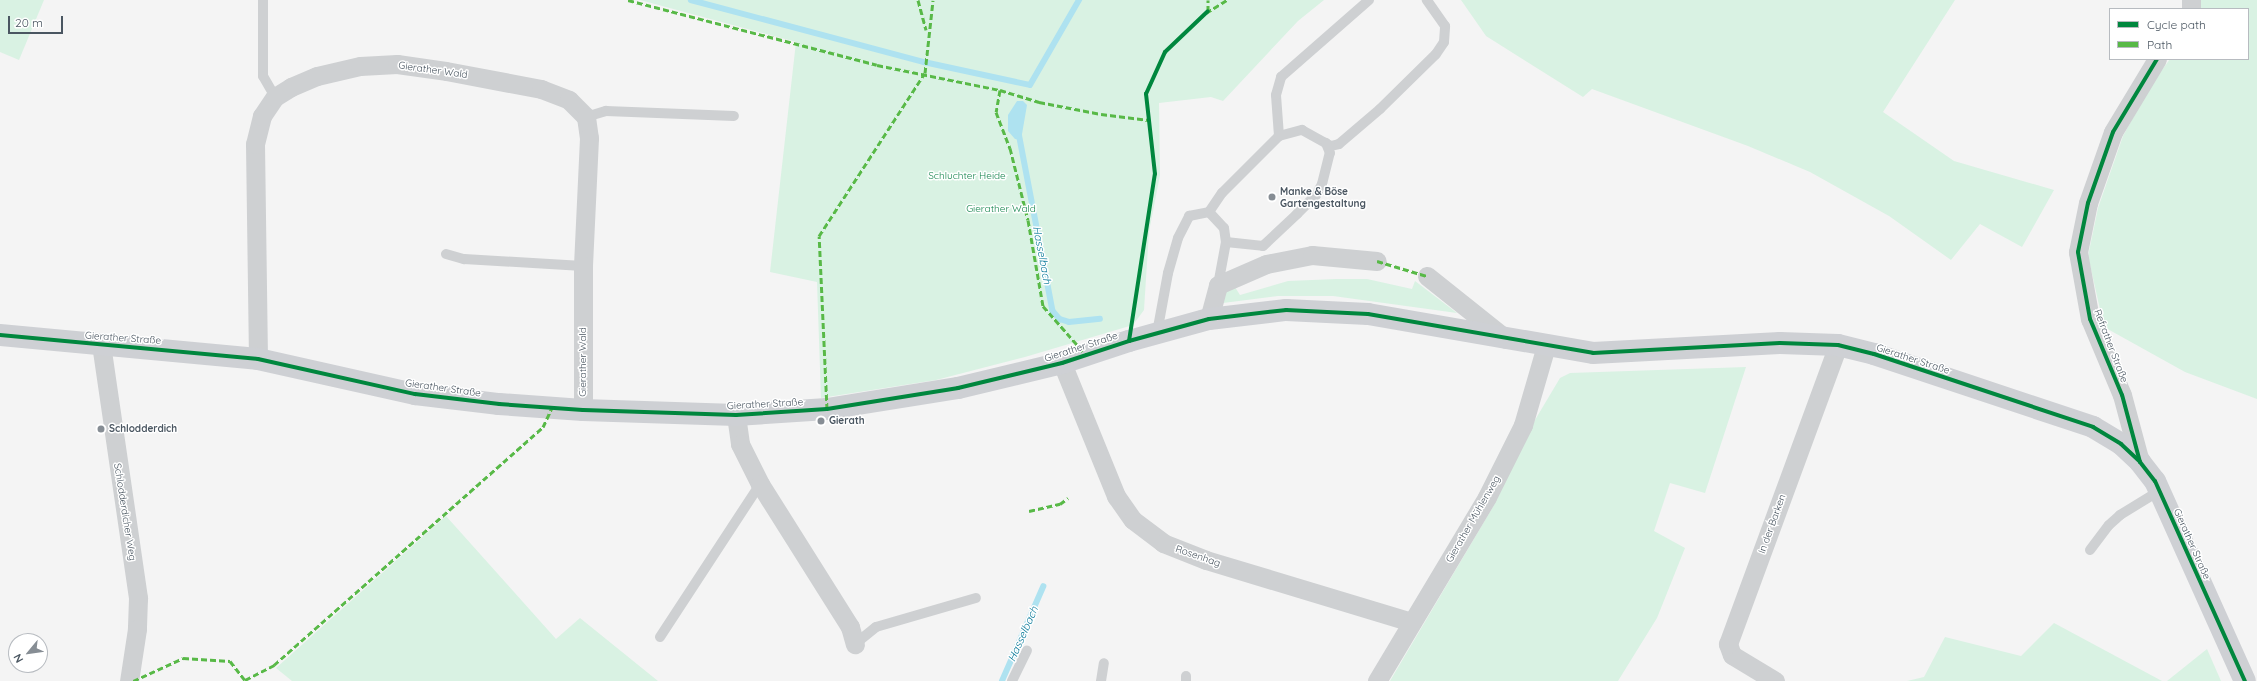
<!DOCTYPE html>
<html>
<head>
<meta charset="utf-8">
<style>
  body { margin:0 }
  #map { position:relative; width:2257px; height:681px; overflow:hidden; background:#f4f4f4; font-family:Quicksand,sans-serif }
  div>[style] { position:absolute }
  .green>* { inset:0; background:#d9f2e3 }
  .water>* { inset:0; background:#aee2f0 }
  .stream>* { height:5.5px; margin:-2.75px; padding:0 2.75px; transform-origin:2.75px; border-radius:2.75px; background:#aee2f0 }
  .lane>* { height:10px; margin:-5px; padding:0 5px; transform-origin:5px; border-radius:5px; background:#ced0d2 }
  .street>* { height:19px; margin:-9.5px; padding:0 9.5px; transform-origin:9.5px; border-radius:9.5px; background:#ced0d2 }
  .secondary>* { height:22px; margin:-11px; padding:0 11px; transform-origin:11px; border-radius:11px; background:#ced0d4 }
  .quiet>* { height:3px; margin-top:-1.5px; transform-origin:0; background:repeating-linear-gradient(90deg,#58b947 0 6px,transparent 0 9px) }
  .cycleway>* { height:4px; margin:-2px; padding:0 2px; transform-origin:2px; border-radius:2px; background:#00873e }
  .dots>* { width:11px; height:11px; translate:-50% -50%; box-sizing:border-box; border:2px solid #fff; border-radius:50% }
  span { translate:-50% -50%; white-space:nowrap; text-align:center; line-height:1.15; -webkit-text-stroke:3px #fff; paint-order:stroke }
  .street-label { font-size:10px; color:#4a5661 }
  .park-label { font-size:10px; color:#17864f }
  .poi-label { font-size:10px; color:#4a5661; font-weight:700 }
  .left { translate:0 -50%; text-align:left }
  .water-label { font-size:11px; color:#0c7c9b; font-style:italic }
  .legend { position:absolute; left:2109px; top:8px; width:140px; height:52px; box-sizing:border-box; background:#fff; border:1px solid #b7bbc0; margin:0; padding:5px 7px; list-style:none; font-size:12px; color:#4a5661 }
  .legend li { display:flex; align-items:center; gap:8px; height:20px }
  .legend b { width:20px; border:1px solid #b7bbc0 }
  .north { position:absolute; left:8px; top:633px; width:40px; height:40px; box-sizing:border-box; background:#fff; border:1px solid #b7bbc0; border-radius:50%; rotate:241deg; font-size:11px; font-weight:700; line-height:16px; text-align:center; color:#4a5661 }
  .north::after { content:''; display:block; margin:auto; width:14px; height:18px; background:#868d94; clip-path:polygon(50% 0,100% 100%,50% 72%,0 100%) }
  .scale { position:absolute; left:8px; top:16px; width:55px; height:18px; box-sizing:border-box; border:2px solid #4a5661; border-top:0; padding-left:5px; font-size:12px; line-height:14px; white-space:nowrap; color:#4a5661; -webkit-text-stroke:3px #fff; paint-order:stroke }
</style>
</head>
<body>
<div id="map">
  <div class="green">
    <i style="clip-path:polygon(0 0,44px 0,19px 60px,0 52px)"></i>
    <i style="clip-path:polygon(640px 0,1324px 0,1298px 21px,1223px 101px,1211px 97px,1159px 103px,1160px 175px,1149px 232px,1144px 310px,1133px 325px,1025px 357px,936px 380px,821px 398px,817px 282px,770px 272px,796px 42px)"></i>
    <i style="clip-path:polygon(1461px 0,1955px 0,1883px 112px,1954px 161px,2054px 190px,2022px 247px,1980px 224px,1951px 260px,1889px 216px,1810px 172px,1748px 146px,1592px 89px,1583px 97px,1486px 36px)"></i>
    <i style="clip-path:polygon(2200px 0,2257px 0,2257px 399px,2185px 372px,2104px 327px,2088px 256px,2098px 208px,2123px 136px,2151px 85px,2170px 59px,2248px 59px,2248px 9px,2200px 9px)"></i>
    <i style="clip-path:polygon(1336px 279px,1367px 279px,1412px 289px,1415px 281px,1457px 313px,1333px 296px,1278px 296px,1223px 303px,1224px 287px,1233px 284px,1240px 295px,1288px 281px)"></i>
    <i style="clip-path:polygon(1746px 367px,1705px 493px,1670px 483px,1654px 531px,1685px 548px,1657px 618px,1618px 681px,1390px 681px,1494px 505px,1535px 420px,1560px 378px,1570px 373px)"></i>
    <i style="clip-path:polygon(446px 516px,556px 639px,580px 618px,658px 681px,292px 681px,276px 668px)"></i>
    <i style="clip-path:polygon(2054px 623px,2162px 681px,1907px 681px,1924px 677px,1945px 637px,2021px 656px)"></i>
    <i style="clip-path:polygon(2207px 649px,2221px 681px,2167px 681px)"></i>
  </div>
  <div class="water">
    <i style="clip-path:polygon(1017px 101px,1023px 101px,1027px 105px,1021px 140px,1015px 139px,1008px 131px,1008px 115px)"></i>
  </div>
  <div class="stream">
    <i style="left:691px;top:0;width:241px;rotate:14.9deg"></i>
    <i style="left:924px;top:62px;width:108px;rotate:12.2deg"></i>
    <i style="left:1030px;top:85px;width:98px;rotate:-60deg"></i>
    <i style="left:1019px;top:133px;width:181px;rotate:79.2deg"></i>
    <i style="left:1053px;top:311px;width:11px;rotate:49deg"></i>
    <i style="left:1060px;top:319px;width:9px;rotate:18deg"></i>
    <i style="left:1069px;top:322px;width:31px;rotate:-6deg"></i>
    <i style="left:1002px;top:681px;width:103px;rotate:-66.4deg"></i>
  </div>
  <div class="lane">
    <i style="left:263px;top:0;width:76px;rotate:90deg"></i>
    <i style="left:263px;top:76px;width:24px;rotate:60deg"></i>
    <i style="left:586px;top:117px;width:21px;rotate:-17deg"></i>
    <i style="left:606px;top:111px;width:128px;rotate:2.2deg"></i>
    <i style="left:1279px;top:136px;width:41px;rotate:-94.2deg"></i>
    <i style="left:1276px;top:95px;width:19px;rotate:-74deg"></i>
    <i style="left:1281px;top:77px;width:117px;rotate:-41.2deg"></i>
    <i style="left:1209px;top:212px;width:23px;rotate:-56deg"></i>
    <i style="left:1222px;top:193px;width:81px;rotate:-45deg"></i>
    <i style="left:1279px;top:136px;width:24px;rotate:-15deg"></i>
    <i style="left:1302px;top:130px;width:33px;rotate:29deg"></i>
    <i style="left:1331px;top:146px;width:8px;rotate:-14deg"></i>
    <i style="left:1339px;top:144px;width:54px;rotate:-40.5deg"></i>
    <i style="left:1380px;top:109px;width:78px;rotate:-44.5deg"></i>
    <i style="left:1436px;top:54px;width:14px;rotate:-56deg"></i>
    <i style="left:1444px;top:42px;width:16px;rotate:-86deg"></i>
    <i style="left:1445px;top:26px;width:32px;rotate:-125deg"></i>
    <i style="left:1226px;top:242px;width:37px;rotate:6deg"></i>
    <i style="left:1263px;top:246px;width:47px;rotate:-43.3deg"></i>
    <i style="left:1297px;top:214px;width:27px;rotate:-45deg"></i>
    <i style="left:1316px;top:195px;width:13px;rotate:-61deg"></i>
    <i style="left:1322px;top:184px;width:32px;rotate:-76deg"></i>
    <i style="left:1330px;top:153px;width:11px;rotate:-112deg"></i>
    <i style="left:446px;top:254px;width:19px;rotate:16deg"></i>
    <i style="left:464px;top:259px;width:119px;rotate:3.4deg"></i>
    <i style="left:1157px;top:333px;width:61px;rotate:-79.6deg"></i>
    <i style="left:1168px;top:273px;width:36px;rotate:-74deg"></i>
    <i style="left:1178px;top:238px;width:25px;rotate:-63deg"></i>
    <i style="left:1189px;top:216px;width:20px;rotate:-11deg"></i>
    <i style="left:1209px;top:212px;width:22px;rotate:47deg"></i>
    <i style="left:1224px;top:228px;width:14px;rotate:82deg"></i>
    <i style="left:1226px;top:242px;width:44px;rotate:100.5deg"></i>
    <i style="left:2090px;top:550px;width:31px;rotate:-53deg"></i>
    <i style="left:2109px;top:525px;width:15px;rotate:-42deg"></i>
    <i style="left:2120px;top:515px;width:46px;rotate:-31.6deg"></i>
    <i style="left:660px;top:637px;width:183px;rotate:-56.8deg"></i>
    <i style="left:855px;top:644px;width:27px;rotate:-39deg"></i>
    <i style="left:876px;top:627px;width:104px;rotate:-16.2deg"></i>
    <i style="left:1012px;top:681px;width:34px;rotate:-64deg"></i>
    <i style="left:1101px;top:681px;width:18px;rotate:-81deg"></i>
    <i style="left:1186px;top:681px;width:5px;rotate:-90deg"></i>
  </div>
  <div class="street">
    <i style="left:2191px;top:0;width:9px;rotate:90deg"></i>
    <i style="left:1427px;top:276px;width:101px;rotate:38.6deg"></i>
    <i style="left:1209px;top:319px;width:35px;rotate:-75deg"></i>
    <i style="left:1218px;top:285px;width:52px;rotate:-23.6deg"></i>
    <i style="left:1266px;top:264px;width:47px;rotate:-11.1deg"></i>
    <i style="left:1312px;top:255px;width:65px;rotate:5.3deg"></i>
    <i style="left:101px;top:344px;width:257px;rotate:81.7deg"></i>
    <i style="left:138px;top:598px;width:31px;rotate:92deg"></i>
    <i style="left:137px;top:629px;width:53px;rotate:98.7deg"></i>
    <i style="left:258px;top:359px;width:215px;rotate:-90.8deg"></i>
    <i style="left:255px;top:144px;width:29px;rotate:-76deg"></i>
    <i style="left:262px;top:116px;width:23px;rotate:-56deg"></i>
    <i style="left:275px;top:97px;width:19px;rotate:-32deg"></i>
    <i style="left:291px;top:87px;width:28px;rotate:-23deg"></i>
    <i style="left:317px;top:76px;width:44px;rotate:-13.1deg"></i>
    <i style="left:360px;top:66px;width:37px;rotate:-3deg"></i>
    <i style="left:397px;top:64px;width:49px;rotate:8.1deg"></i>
    <i style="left:446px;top:71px;width:97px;rotate:10.7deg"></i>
    <i style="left:541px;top:89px;width:30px;rotate:21deg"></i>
    <i style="left:569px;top:100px;width:24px;rotate:45deg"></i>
    <i style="left:586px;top:117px;width:21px;rotate:82deg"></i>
    <i style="left:589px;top:138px;width:128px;rotate:92.7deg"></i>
    <i style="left:583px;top:266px;width:144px;rotate:90deg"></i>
    <i style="left:1062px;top:363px;width:144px;rotate:67.9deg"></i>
    <i style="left:1116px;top:496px;width:29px;rotate:55deg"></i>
    <i style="left:1133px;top:520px;width:38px;rotate:37deg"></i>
    <i style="left:1163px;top:543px;width:46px;rotate:21.6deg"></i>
    <i style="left:1206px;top:560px;width:215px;rotate:16.8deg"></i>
    <i style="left:736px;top:415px;width:29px;rotate:82deg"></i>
    <i style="left:740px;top:444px;width:45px;rotate:63.4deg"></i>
    <i style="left:760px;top:484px;width:169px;rotate:57.8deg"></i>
    <i style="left:850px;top:627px;width:18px;rotate:74deg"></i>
    <i style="left:2140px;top:462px;width:69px;rotate:-105deg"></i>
    <i style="left:2122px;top:395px;width:82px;rotate:-112.8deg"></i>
    <i style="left:2090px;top:319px;width:68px;rotate:-100.2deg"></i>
    <i style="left:2078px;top:252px;width:50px;rotate:-78.5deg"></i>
    <i style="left:2088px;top:203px;width:75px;rotate:-70.6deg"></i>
    <i style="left:2113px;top:132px;width:85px;rotate:-58.9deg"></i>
    <i style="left:1377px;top:681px;width:214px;rotate:-59.1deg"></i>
    <i style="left:1487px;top:497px;width:80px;rotate:-63.4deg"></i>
    <i style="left:1523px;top:425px;width:82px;rotate:-73.8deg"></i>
    <i style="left:1775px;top:681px;width:50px;rotate:-148.8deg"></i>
    <i style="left:1732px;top:655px;width:12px;rotate:-110deg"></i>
    <i style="left:1728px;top:644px;width:319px;rotate:-69.8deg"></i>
  </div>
  <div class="secondary">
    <i style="left:0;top:335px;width:259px;rotate:5.3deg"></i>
    <i style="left:258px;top:359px;width:161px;rotate:12.6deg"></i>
    <i style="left:415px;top:394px;width:85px;rotate:6.8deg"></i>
    <i style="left:499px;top:404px;width:84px;rotate:4.1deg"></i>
    <i style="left:583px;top:410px;width:153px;rotate:1.9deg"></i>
    <i style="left:736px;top:415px;width:91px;rotate:-3.8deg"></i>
    <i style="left:827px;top:409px;width:133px;rotate:-9.1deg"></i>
    <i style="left:958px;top:388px;width:107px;rotate:-13.5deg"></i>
    <i style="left:1062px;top:363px;width:71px;rotate:-18.2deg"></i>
    <i style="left:1129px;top:341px;width:83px;rotate:-15.4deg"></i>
    <i style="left:1209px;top:319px;width:78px;rotate:-6.7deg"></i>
    <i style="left:1286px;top:310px;width:82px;rotate:2.8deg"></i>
    <i style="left:1368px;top:314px;width:228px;rotate:9.8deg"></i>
    <i style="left:1593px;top:353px;width:187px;rotate:-3.1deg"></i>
    <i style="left:1780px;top:343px;width:58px;rotate:2deg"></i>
    <i style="left:1838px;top:345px;width:37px;rotate:14deg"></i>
    <i style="left:1874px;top:354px;width:231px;rotate:18.4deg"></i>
    <i style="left:2093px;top:427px;width:33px;rotate:31deg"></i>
    <i style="left:2121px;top:444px;width:26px;rotate:43deg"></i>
    <i style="left:2140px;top:462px;width:24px;rotate:52deg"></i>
    <i style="left:2155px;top:481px;width:219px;rotate:65.8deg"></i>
  </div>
  <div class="quiet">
    <i style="left:628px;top:0;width:257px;rotate:14.6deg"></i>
    <i style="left:877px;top:65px;width:126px;rotate:11.5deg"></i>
    <i style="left:1000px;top:90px;width:41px;rotate:17.1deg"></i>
    <i style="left:1039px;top:102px;width:63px;rotate:11deg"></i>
    <i style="left:1101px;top:114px;width:48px;rotate:7.1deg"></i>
    <i style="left:918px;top:0;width:31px;rotate:75deg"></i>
    <i style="left:1208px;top:11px;width:11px;rotate:-90deg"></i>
    <i style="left:1206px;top:13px;width:25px;rotate:-32deg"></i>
    <i style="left:1000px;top:90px;width:22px;rotate:100deg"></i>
    <i style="left:996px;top:112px;width:39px;rotate:69deg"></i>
    <i style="left:1010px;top:148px;width:74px;rotate:76deg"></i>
    <i style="left:1028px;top:220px;width:87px;rotate:80.1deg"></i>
    <i style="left:1043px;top:306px;width:65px;rotate:48.7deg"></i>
    <i style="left:1377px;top:261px;width:52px;rotate:16.7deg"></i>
    <i style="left:827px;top:409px;width:173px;rotate:-92.6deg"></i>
    <i style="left:819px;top:236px;width:194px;rotate:-57deg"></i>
    <i style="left:925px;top:73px;width:73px;rotate:-83.7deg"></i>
    <i style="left:1029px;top:511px;width:32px;rotate:-13deg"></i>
    <i style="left:1060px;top:504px;width:10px;rotate:-37deg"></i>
    <i style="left:133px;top:681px;width:55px;rotate:-24.7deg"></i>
    <i style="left:183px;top:658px;width:47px;rotate:3.7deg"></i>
    <i style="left:230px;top:661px;width:24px;rotate:52deg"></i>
    <i style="left:245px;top:680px;width:33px;rotate:-27deg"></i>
    <i style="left:274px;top:665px;width:359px;rotate:-41.5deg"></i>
    <i style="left:543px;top:427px;width:21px;rotate:-65deg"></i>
  </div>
  <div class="cycleway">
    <i style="left:0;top:335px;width:259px;rotate:5.3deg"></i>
    <i style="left:258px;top:359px;width:161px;rotate:12.6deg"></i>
    <i style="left:415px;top:394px;width:85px;rotate:6.8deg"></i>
    <i style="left:499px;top:404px;width:84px;rotate:4.1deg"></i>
    <i style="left:583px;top:410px;width:153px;rotate:1.9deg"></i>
    <i style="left:736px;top:415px;width:91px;rotate:-3.8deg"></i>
    <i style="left:827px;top:409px;width:133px;rotate:-9.1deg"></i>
    <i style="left:958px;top:388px;width:107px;rotate:-13.5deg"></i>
    <i style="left:1062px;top:363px;width:71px;rotate:-18.2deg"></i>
    <i style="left:1129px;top:341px;width:83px;rotate:-15.4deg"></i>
    <i style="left:1209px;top:319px;width:78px;rotate:-6.7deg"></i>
    <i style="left:1286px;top:310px;width:82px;rotate:2.8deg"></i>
    <i style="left:1368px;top:314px;width:228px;rotate:9.8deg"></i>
    <i style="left:1593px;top:353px;width:187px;rotate:-3.1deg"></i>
    <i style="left:1780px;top:343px;width:58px;rotate:2deg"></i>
    <i style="left:1838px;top:345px;width:37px;rotate:14deg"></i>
    <i style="left:1874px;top:354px;width:231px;rotate:18.4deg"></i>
    <i style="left:2093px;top:427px;width:33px;rotate:31deg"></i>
    <i style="left:2121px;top:444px;width:26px;rotate:43deg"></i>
    <i style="left:2140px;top:462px;width:24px;rotate:52deg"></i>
    <i style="left:2155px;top:481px;width:219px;rotate:65.8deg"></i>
    <i style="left:1129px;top:341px;width:169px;rotate:-81.2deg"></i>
    <i style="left:1155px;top:174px;width:81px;rotate:-96.4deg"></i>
    <i style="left:1146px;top:94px;width:46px;rotate:-65.7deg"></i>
    <i style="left:1165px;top:52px;width:59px;rotate:-43.6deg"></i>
    <i style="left:2140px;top:462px;width:69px;rotate:-105deg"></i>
    <i style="left:2122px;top:395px;width:82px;rotate:-112.8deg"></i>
    <i style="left:2090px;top:319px;width:68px;rotate:-100.2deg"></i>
    <i style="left:2078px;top:252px;width:50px;rotate:-78.5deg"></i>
    <i style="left:2088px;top:203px;width:75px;rotate:-70.6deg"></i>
    <i style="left:2113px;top:132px;width:85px;rotate:-58.9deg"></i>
  </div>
  <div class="dots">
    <i style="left:1272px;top:197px;background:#868d94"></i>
    <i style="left:821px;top:421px;background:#868d94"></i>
    <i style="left:101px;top:429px;background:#868d94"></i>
  </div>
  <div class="street-label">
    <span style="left:433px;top:70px;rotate:8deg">Gierather Wald</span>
    <span style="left:123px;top:338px;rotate:4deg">Gierather Straße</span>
    <span style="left:2111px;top:346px;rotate:69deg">Refrather Straße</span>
    <span style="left:1081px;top:347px;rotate:-18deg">Gierather Straße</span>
    <span style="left:1913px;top:359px;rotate:18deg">Gierather Straße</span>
    <span style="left:583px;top:362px;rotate:-90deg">Gierather Wald</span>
    <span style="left:443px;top:388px;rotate:8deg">Gierather Straße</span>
    <span style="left:765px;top:404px;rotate:-3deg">Gierather Straße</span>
    <span style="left:125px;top:512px;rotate:81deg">Schlodderdicher Weg</span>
    <span style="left:1473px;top:519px;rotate:-60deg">Gierather Mühlenweg</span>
    <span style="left:1772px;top:524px;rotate:-70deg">In der Barken</span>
    <span style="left:2192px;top:544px;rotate:66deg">Gierather Straße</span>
    <span style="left:1198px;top:556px;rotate:19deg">Rosenhag</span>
  </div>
  <div class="park-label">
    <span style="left:967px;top:176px">Schluchter Heide</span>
    <span style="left:1001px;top:209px">Gierather Wald</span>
  </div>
  <div class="poi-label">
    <span class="left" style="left:1280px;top:197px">Manke &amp; Böse<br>Gartengestaltung</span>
    <span class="left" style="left:829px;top:421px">Gierath</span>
    <span class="left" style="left:109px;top:429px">Schlodderdich</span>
  </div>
  <div class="water-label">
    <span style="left:1042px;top:255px;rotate:79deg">Hasselbach</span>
    <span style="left:1023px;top:634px;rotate:-66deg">Hasselbach</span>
  </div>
  <ul class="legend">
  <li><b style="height:5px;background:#00873e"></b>Cycle path</li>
  <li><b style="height:5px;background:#58b947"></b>Path</li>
  </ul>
  <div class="north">N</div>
  <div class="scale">20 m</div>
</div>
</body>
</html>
